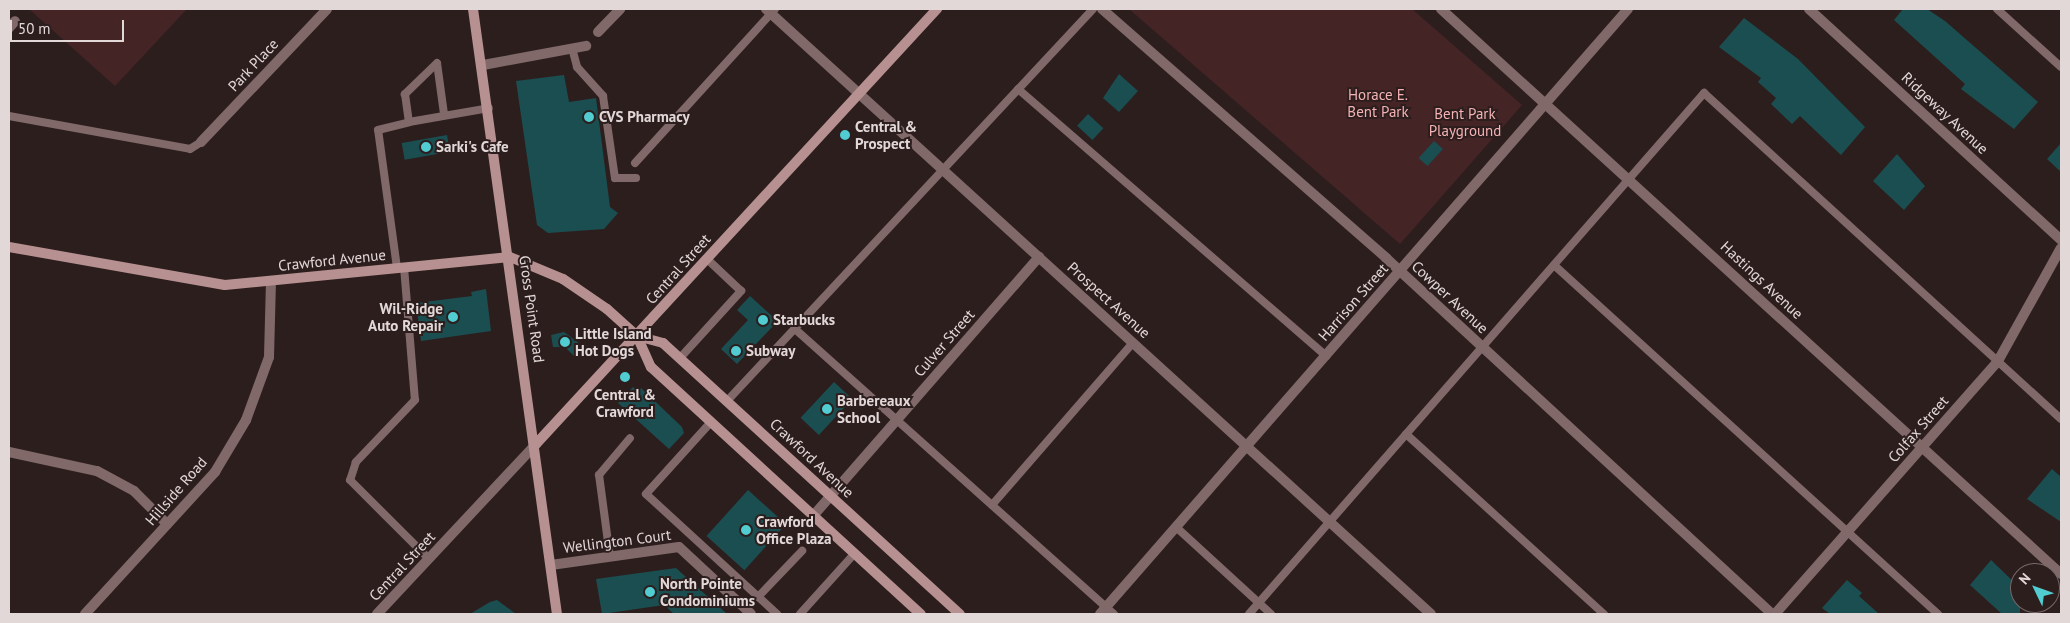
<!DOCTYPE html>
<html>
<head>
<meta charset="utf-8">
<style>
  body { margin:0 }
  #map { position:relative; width:2070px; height:623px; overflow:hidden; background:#2d1e1e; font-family:"PT Sans",sans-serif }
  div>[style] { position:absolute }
  .green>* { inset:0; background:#452426 }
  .building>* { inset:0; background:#1a4e51; transform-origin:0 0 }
  .lane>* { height:8px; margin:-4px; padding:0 4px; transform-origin:4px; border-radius:4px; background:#816969 }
  .street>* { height:10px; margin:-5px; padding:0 5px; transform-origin:5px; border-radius:5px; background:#816969 }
  .secondary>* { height:10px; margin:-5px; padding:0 5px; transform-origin:5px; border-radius:5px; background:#b79191 }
  .dots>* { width:14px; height:14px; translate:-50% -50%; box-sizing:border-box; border:2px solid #2d1e1e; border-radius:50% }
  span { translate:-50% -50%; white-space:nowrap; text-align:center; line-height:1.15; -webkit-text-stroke:4px #2d1e1e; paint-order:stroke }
  .street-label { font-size:15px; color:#e3d8d8 }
  .park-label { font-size:15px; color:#f5b2b4 }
  .poi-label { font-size:15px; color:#e3d8d8; font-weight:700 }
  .left { translate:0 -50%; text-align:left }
  .right { translate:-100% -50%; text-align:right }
  .frame { position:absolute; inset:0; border:10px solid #e3d8d8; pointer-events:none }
  .north { position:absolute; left:2010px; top:563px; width:50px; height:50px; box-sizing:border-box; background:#2d1e1e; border:1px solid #766868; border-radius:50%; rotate:312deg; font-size:14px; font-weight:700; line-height:20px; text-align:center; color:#e3d8d8 }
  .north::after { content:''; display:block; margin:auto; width:18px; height:22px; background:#51ccd1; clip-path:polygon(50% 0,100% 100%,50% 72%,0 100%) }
  .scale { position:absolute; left:10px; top:20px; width:114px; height:22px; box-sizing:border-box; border:2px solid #e3d8d8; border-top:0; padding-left:6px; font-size:15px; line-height:18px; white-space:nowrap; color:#e3d8d8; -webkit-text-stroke:4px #2d1e1e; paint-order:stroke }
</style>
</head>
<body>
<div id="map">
  <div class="green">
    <i style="clip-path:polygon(29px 9px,187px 9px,115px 86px)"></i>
    <i style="clip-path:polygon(1129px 9px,1412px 9px,1522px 105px,1400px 244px)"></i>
  </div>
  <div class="building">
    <i style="clip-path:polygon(1903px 9px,1927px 9px,1945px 21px,2038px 102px,2014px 129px,1961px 89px,1965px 84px,1894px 20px)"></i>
    <i style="clip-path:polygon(1744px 18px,1798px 59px,1865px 127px,1841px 155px,1800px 116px,1792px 124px,1771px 104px,1776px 98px,1758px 82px,1761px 78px,1719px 47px)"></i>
    <i style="clip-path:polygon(1119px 74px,1138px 91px,1119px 112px,1103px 98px)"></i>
    <i style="clip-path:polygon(564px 75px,569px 102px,596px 98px,610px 207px,618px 213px,604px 229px,548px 233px,537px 225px,516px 81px)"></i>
    <i style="left:1088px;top:114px;width:21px;height:16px;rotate:43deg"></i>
    <i style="left:447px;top:135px;width:17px;height:46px;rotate:80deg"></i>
    <i style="left:1434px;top:141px;width:12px;height:23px;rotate:42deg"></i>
    <i style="clip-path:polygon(2061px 143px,2061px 172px,2047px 159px)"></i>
    <i style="clip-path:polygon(1897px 154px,1925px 186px,1904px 210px,1873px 181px)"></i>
    <i style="clip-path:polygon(486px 289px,491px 331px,421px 341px,416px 303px,472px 296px,471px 292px)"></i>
    <i style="clip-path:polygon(750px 296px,772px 316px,774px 325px,737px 364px,721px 349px,748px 320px,737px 310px)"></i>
    <i style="clip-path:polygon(564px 332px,583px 346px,574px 356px,565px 347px,553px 347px,551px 335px)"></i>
    <i style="left:834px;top:382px;width:25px;height:49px;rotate:43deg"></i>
    <i style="clip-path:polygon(633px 387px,638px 391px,641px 388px,682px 427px,684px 433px,669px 449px,618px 403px)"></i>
    <i style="clip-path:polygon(2052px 469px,2061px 477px,2061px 522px,2027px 499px)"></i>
    <i style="left:748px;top:490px;width:51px;height:62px;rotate:42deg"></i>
    <i style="clip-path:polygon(1991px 560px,2020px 588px,2020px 614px,2002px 614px,1970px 585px)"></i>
    <i style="clip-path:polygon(676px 568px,727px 614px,674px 614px,664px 605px,602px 614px,596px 579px)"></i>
    <i style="clip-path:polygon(1847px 580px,1862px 593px,1859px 596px,1879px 614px,1830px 614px,1822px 608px)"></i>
    <i style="clip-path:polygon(497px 600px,516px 614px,470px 614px,490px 602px)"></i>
  </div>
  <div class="lane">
    <i style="left:1997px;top:9px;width:86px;rotate:42.2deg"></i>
    <i style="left:572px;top:48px;width:20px;rotate:75deg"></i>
    <i style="left:577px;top:67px;width:39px;rotate:48deg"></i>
    <i style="left:603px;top:96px;width:83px;rotate:81.7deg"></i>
    <i style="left:615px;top:178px;width:21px"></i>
    <i style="left:1018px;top:89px;width:408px;rotate:40.9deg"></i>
    <i style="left:444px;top:114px;width:51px;rotate:-97.8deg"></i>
    <i style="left:437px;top:63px;width:45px;rotate:135.9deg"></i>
    <i style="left:405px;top:94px;width:28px;rotate:82deg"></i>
    <i style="left:409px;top:122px;width:81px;rotate:-9.9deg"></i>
    <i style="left:9px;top:116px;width:184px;rotate:10.3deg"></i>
    <i style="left:190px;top:149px;width:13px;rotate:-32deg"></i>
    <i style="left:635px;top:163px;width:208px;rotate:-47.7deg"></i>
    <i style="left:1554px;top:265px;width:519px;rotate:42.27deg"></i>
    <i style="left:404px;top:267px;width:133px;rotate:85.3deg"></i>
    <i style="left:415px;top:400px;width:86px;rotate:133.6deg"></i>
    <i style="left:356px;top:462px;width:19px;rotate:108deg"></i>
    <i style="left:350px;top:480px;width:112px;rotate:45deg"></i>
    <i style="left:397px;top:268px;width:139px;rotate:-97.8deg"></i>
    <i style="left:378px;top:130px;width:32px;rotate:-14deg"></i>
    <i style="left:795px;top:329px;width:428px;rotate:41.8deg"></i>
    <i style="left:680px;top:358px;width:91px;rotate:-47.7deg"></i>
    <i style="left:741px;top:291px;width:47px;rotate:-136.7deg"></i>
    <i style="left:727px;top:401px;width:536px;rotate:-46.96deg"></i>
    <i style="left:711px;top:422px;width:97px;rotate:132.1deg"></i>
    <i style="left:646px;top:494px;width:178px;rotate:42.5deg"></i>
    <i style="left:1406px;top:434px;width:268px;rotate:42.3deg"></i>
    <i style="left:992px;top:505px;width:215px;rotate:-49deg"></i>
    <i style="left:1176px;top:527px;width:129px;rotate:42.5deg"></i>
    <i style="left:610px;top:557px;width:83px;rotate:-97.6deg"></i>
    <i style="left:599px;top:475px;width:48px;rotate:-50deg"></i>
    <i style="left:758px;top:597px;width:64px;rotate:-46.3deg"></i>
    <i style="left:800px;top:614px;width:81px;rotate:-48deg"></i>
    <i style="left:1249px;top:614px;width:692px;rotate:-48.87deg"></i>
    <i style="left:1704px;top:93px;width:483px;rotate:42.4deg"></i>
  </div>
  <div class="street">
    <i style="left:766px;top:9px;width:899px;rotate:42.3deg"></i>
    <i style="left:1102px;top:9px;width:378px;rotate:41.2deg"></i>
    <i style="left:1386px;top:258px;width:525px;rotate:42.68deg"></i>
    <i style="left:1441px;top:9px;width:839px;rotate:42.34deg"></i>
    <i style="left:1809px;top:9px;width:342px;rotate:42.5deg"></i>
    <i style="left:9px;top:28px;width:9px;rotate:-49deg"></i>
    <i style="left:598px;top:32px;width:32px;rotate:-46deg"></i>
    <i style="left:483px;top:65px;width:105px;rotate:-10.5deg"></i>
    <i style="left:201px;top:142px;width:183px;rotate:-46.5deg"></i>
    <i style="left:9px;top:452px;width:90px;rotate:12.2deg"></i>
    <i style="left:97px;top:471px;width:42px;rotate:28.4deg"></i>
    <i style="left:134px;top:491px;width:47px;rotate:45deg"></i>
    <i style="left:813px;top:516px;width:344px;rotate:-48.9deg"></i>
    <i style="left:551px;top:565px;width:129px;rotate:-8deg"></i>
    <i style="left:679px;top:547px;width:98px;rotate:42.9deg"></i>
    <i style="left:85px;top:614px;width:193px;rotate:-47.5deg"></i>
    <i style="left:215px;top:472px;width:61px;rotate:-59.2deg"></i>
    <i style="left:246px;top:420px;width:67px;rotate:-69.9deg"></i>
    <i style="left:269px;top:357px;width:76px;rotate:-88.5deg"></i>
    <i style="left:377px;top:614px;width:233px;rotate:-46.9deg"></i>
    <i style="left:1100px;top:614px;width:803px;rotate:-48.89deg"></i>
    <i style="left:1775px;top:614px;width:337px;rotate:-48.6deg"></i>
    <i style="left:1998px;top:361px;width:129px;rotate:-60.9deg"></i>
  </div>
  <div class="secondary">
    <i style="left:473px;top:9px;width:611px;rotate:82.1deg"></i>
    <i style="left:9px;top:247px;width:219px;rotate:10deg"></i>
    <i style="left:225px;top:285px;width:286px;rotate:-5.6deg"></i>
    <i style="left:510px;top:257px;width:57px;rotate:22.5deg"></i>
    <i style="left:563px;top:279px;width:53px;rotate:34.3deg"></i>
    <i style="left:607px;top:309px;width:40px;rotate:42deg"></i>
    <i style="left:637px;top:336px;width:34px;rotate:66deg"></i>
    <i style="left:651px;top:367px;width:366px;rotate:42.5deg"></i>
    <i style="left:637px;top:336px;width:27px;rotate:15deg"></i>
    <i style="left:663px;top:343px;width:402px;rotate:42.4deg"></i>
    <i style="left:536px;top:444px;width:592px;rotate:-47.33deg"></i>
  </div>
  <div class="dots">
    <i style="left:589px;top:117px;background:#51ccd1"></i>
    <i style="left:845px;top:135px;background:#51ccd1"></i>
    <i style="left:426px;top:147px;background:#51ccd1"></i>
    <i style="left:453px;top:317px;background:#51ccd1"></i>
    <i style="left:763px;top:320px;background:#51ccd1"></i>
    <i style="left:565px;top:342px;background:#51ccd1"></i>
    <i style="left:736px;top:351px;background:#51ccd1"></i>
    <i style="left:625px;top:377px;background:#51ccd1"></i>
    <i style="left:827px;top:409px;background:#51ccd1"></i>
    <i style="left:746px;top:530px;background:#51ccd1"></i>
    <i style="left:650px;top:592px;background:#51ccd1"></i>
  </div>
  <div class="street-label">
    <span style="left:253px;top:65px;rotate:-47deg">Park Place</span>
    <span style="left:1945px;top:113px;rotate:43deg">Ridgeway Avenue</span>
    <span style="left:332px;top:260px;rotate:-6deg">Crawford Avenue</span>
    <span style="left:678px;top:269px;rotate:-48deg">Central Street</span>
    <span style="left:1762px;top:280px;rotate:43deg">Hastings Avenue</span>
    <span style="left:1450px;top:297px;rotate:43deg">Cowper Avenue</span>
    <span style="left:1109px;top:300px;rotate:42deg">Prospect Avenue</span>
    <span style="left:1353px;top:302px;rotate:-49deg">Harrison Street</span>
    <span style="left:532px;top:309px;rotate:82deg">Gross Point Road</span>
    <span style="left:944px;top:343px;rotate:-49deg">Culver Street</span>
    <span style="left:1918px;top:429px;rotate:-49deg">Colfax Street</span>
    <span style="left:812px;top:458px;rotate:43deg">Crawford Avenue</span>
    <span style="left:176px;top:491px;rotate:-49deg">Hillside Road</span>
    <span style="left:617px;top:541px;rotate:-7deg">Wellington Court</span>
    <span style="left:402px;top:566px;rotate:-47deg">Central Street</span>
  </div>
  <div class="park-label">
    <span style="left:1378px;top:103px">Horace E.<br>Bent Park</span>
    <span style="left:1465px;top:122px">Bent Park<br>Playground</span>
  </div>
  <div class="poi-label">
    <span class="left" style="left:599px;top:117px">CVS Pharmacy</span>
    <span class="left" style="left:855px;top:135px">Central &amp;<br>Prospect</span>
    <span class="left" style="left:436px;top:147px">Sarki's Cafe</span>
    <span class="right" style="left:443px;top:317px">Wil-Ridge<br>Auto Repair</span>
    <span class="left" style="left:773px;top:320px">Starbucks</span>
    <span class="left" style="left:575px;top:342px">Little Island<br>Hot Dogs</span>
    <span class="left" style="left:746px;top:351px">Subway</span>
    <span style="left:625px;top:403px">Central &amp;<br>Crawford</span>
    <span class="left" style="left:837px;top:409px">Barbereaux<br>School</span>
    <span class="left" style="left:756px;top:530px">Crawford<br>Office Plaza</span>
    <span class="left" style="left:660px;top:592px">North Pointe<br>Condominiums</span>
  </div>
  <div class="frame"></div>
  <div class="north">N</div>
  <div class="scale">50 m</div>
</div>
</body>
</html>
